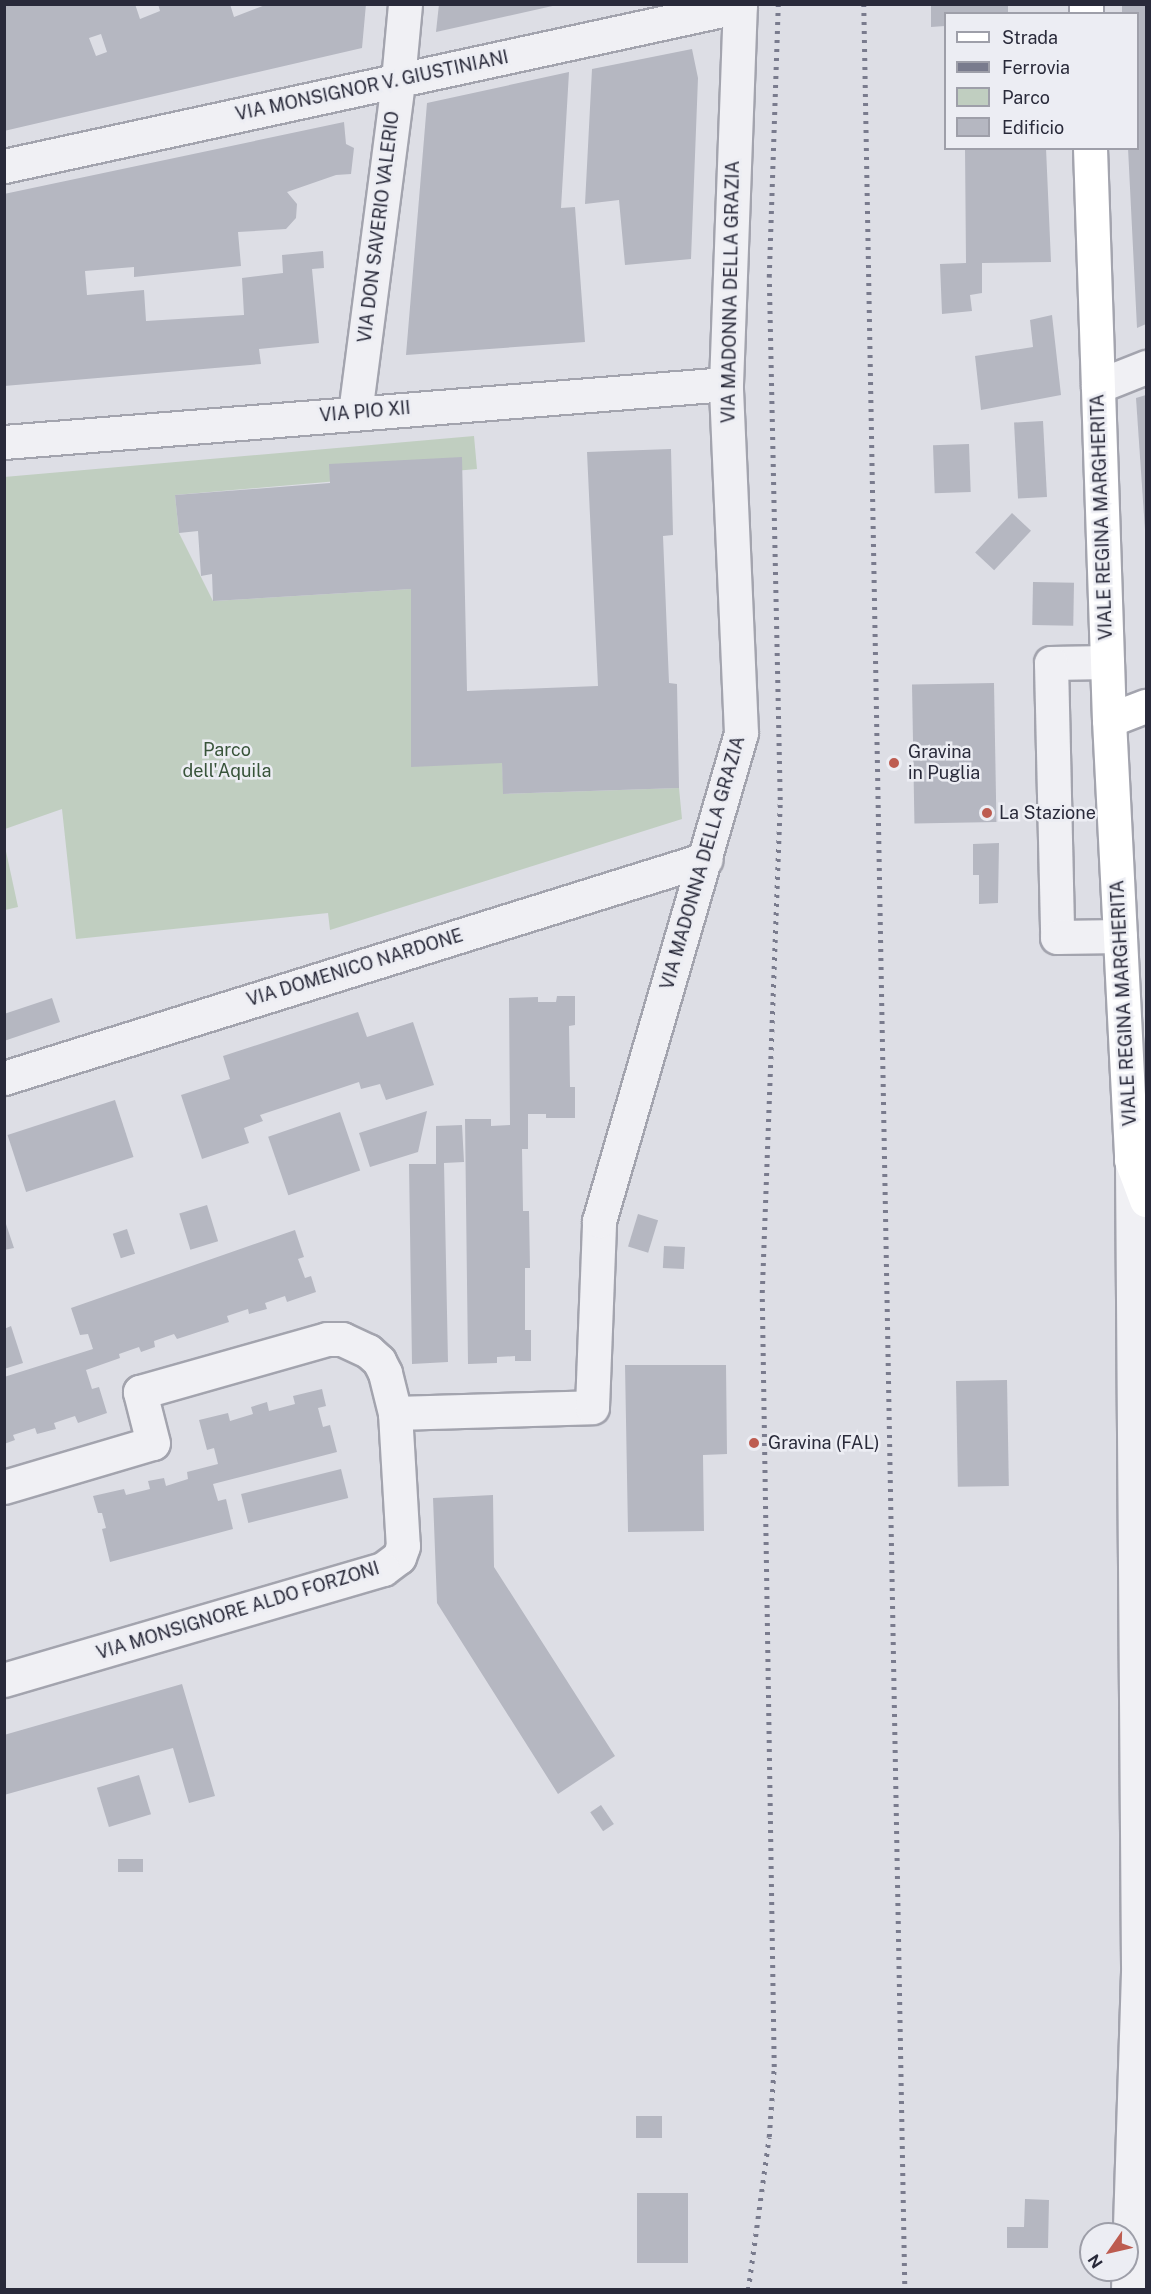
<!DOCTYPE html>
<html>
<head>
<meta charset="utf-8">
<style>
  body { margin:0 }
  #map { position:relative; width:1151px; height:2294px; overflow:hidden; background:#dddee5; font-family:"Public Sans",sans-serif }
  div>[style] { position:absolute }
  .green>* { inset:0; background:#c0cec0 }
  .building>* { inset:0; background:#b5b7c1; transform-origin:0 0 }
  .roads { filter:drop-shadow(2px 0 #a3a4ae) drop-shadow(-2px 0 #a3a4ae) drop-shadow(0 2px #a3a4ae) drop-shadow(0 -2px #a3a4ae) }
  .street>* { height:33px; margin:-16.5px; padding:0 16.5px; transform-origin:16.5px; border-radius:16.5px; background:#f0f0f4 }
  .secondary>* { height:33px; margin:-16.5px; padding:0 16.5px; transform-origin:16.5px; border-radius:16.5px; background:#fff }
  .rail>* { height:4.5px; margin-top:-2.25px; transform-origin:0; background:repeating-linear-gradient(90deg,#797b8d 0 3px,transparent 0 9px) }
  .dots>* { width:16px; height:16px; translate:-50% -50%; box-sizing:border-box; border:3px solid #ecedf3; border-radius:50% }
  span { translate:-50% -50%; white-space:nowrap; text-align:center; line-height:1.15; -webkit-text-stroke:5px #ecedf3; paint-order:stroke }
  .street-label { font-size:18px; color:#292a3a }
  .park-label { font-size:18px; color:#38543a }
  .poi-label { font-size:18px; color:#292a3a }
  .left { translate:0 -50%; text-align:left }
  .frame { position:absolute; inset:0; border:6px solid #292a3a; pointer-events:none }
  .legend { position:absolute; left:944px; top:12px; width:195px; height:138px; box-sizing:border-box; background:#ecedf3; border:2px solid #9e9fa9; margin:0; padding:8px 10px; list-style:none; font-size:18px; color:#292a3a }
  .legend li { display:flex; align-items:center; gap:12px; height:30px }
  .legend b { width:30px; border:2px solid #9e9fa9 }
  .north { position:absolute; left:1079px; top:2222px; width:60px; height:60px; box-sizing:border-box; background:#ecedf3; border:2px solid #9e9fa9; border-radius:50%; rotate:236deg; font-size:16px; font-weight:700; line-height:24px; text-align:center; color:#292a3a }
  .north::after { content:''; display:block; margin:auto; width:21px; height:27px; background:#bd5c50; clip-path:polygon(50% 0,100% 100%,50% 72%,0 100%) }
</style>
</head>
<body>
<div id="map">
  <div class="green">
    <i style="clip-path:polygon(474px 436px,477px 469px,175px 495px,179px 533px,213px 601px,411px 589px,502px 763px,504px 794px,679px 788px,682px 819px,330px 930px,328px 913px,76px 939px,62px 809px,5px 829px,4px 477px)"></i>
    <i style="clip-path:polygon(4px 842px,18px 907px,5px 910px,4px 910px)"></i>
  </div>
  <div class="building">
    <i style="clip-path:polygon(evenodd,4px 4px,135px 4px,140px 19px,160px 11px,158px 4px,230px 4px,234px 17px,268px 4px,366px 4px,362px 48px,4px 131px,4px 4px,101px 34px,107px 52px,96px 56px,89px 38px,101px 34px)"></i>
    <i style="clip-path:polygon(439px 4px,557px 4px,557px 5px,436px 32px)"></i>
    <i style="clip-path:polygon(1122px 4px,1146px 4px,1146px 324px,1137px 328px,1128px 148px,1138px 148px,1138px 14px,1122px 14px)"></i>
    <i style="clip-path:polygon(931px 5px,1008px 5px,1008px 14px,945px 14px,945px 26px,931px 27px)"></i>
    <i style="clip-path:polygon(692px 49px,698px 78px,691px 259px,625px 265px,619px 200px,585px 204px,592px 69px)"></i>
    <i style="clip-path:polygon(569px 72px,561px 208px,575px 207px,585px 342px,406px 355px,427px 103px)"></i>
    <i style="clip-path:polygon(344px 122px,346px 144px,354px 148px,351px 174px,336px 175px,287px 192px,297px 204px,296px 218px,286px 229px,238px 232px,241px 266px,134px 277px,134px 267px,85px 271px,87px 295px,144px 290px,146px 321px,244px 315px,242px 278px,283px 273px,282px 255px,323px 251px,324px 268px,312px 269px,319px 343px,259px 349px,261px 364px,4px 386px,4px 194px)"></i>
    <i style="clip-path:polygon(965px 148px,1046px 148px,1051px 262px,982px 263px,982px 293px,970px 295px,972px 311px,942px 314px,940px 264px,966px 263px)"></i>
    <i style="clip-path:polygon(1052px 315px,1061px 395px,981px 410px,975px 356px,1033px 347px,1030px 320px)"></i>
    <i style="clip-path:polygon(1146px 395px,1146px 530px,1145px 530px,1136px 398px)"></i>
    <i style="left:1043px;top:421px;width:76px;height:29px;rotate:87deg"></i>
    <i style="left:969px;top:444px;width:48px;height:36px;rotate:88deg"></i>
    <i style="clip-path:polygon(671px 449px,673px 535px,663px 536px,669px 683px,677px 684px,679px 788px,503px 794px,502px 763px,411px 767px,411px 589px,213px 601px,212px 574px,201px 576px,198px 531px,179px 533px,175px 495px,330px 483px,329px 464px,462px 457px,467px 691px,598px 686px,587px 452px)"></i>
    <i style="left:1012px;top:513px;width:26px;height:54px;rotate:43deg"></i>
    <i style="left:1033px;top:582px;width:41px;height:43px;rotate:1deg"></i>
    <i style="left:994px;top:683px;width:139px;height:82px;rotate:89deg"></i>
    <i style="clip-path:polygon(999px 843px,998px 903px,979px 904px,979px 875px,973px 875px,973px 844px)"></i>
    <i style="clip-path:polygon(557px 996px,575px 996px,575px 1025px,569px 1026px,570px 1087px,575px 1087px,575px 1118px,546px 1118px,546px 1114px,528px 1114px,528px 1149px,522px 1149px,523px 1211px,529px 1211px,530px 1268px,525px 1268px,525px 1330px,531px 1330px,531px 1361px,515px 1361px,515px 1356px,497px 1357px,497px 1363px,468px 1364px,465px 1119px,491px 1119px,491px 1126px,510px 1125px,509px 998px,538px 997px,538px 1002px,556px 1002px)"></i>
    <i style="clip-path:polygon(52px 998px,60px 1022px,4px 1041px,4px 1014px)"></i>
    <i style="clip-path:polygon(358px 1012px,367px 1037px,413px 1022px,434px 1085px,386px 1100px,380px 1084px,361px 1089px,359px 1082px,260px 1115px,263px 1121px,244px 1128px,249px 1143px,202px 1159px,181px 1095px,230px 1079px,223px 1056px)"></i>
    <i style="left:115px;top:1100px;width:60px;height:113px;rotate:72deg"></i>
    <i style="clip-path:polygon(427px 1111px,418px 1152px,370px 1167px,359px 1133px)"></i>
    <i style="left:340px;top:1112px;width:62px;height:76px;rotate:71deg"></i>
    <i style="clip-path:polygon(462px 1125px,464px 1162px,444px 1163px,448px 1362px,412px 1364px,409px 1164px,436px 1164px,436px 1126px)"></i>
    <i style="left:207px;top:1205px;width:38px;height:29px;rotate:73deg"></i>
    <i style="left:638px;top:1214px;width:21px;height:34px;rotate:17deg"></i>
    <i style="clip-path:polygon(4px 1218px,14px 1248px,4px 1250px)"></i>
    <i style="left:127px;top:1229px;width:26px;height:15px;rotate:72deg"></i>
    <i style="clip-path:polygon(295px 1230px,304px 1257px,298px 1259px,305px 1278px,311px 1276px,316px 1292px,287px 1302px,285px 1296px,265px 1303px,267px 1309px,249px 1314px,248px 1309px,227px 1316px,229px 1322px,177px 1339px,174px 1334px,154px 1341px,155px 1347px,141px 1352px,139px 1347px,119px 1354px,120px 1358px,86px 1370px,92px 1389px,99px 1387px,107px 1413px,78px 1423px,75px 1416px,54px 1423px,56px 1429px,37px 1434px,35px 1428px,13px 1435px,15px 1440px,4px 1444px,4px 1377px,93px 1349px,88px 1334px,80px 1335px,71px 1308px)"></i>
    <i style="left:664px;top:1246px;width:21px;height:22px;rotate:3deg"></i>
    <i style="clip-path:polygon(11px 1326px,23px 1363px,4px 1369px,4px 1329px)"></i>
    <i style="clip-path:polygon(625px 1365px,726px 1365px,727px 1454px,703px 1455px,704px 1531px,628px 1532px)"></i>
    <i style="left:1007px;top:1380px;width:106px;height:51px;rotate:89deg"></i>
    <i style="clip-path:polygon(322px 1389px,326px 1406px,318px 1408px,323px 1427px,330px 1425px,337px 1452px,213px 1484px,218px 1501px,226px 1499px,233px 1529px,110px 1562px,102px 1529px,106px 1528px,102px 1513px,98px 1513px,93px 1496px,124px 1489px,126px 1495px,150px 1489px,148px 1481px,164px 1478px,166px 1486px,188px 1479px,187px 1472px,218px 1464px,214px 1448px,207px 1450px,199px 1420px,228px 1413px,230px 1421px,253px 1414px,251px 1407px,267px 1402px,269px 1411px,295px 1404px,293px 1396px)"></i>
    <i style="left:341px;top:1469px;width:30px;height:103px;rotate:76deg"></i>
    <i style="clip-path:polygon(493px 1495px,494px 1567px,615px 1756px,558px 1794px,437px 1603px,433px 1498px)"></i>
    <i style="clip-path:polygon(182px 1684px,215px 1796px,189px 1803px,173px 1748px,4px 1795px,4px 1735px)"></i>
    <i style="left:139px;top:1775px;width:41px;height:44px;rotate:73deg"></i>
    <i style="left:601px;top:1805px;width:23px;height:13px;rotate:56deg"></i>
    <i style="left:143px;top:1859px;width:13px;height:25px;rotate:90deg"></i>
    <i style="left:662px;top:2116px;width:22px;height:26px;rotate:90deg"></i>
    <i style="left:637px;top:2193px;width:51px;height:70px"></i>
    <i style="clip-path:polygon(1025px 2199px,1049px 2200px,1048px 2248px,1007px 2248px,1007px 2227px,1024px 2227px)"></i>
  </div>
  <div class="roads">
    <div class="street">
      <i style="left:4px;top:166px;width:753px;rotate:-12.26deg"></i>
      <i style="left:1098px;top:386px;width:52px;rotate:-21.6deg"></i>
      <i style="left:355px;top:413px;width:336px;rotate:-82.6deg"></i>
      <i style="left:398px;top:80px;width:76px;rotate:-84.7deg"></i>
      <i style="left:4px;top:442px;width:724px;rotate:-4.59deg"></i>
      <i style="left:1107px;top:662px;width:56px;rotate:179deg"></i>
      <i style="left:1051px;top:663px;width:274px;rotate:88.7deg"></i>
      <i style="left:1057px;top:937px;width:63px;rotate:-0.9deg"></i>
      <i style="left:4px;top:1078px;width:735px;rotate:-17.33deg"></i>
      <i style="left:395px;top:1413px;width:197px;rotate:-1.7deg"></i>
      <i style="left:592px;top:1407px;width:186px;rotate:-87.8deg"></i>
      <i style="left:599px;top:1221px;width:508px;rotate:-73.78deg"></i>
      <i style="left:741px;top:733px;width:349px;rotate:-92.5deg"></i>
      <i style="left:726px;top:384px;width:380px;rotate:-87.9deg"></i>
      <i style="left:4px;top:1487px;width:155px;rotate:-16.5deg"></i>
      <i style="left:153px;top:1443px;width:53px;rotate:-104.3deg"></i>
      <i style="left:140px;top:1392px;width:194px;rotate:-15.8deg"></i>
      <i style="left:327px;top:1339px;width:15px"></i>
      <i style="left:342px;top:1339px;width:29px;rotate:25deg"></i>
      <i style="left:368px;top:1351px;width:15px;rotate:42deg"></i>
      <i style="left:379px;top:1361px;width:13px;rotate:63deg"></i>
      <i style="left:385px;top:1373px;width:41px;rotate:76deg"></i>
      <i style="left:395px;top:1413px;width:133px;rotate:86.6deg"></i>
      <i style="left:403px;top:1546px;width:12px;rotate:110deg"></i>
      <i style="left:399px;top:1557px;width:20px;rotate:143deg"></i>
      <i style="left:383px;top:1569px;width:395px;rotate:163.7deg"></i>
      <i style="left:1128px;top:2290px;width:325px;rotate:-88.2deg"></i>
      <i style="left:1138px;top:1965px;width:801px;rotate:-90.43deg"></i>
    </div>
    <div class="secondary">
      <i style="left:1086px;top:4px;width:10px;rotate:90deg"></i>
      <i style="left:1090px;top:148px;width:572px;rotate:88.1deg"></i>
      <i style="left:1109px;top:720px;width:441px;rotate:87.1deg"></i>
      <i style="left:1131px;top:1160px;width:43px;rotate:69.4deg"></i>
      <i style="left:1109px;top:720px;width:40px;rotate:-21deg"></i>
    </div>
  </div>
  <div class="rail">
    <i style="left:864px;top:4px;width:2286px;rotate:88.97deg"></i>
    <i style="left:748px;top:2290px;width:154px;rotate:-82.2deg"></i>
    <i style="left:769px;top:2137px;width:70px;rotate:-85.9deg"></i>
    <i style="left:774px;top:2067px;width:774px;rotate:-90.89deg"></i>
    <i style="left:762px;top:1293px;width:493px;rotate:-87.9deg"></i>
    <i style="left:780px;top:800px;width:523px;rotate:-91.2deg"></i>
    <i style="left:769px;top:277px;width:273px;rotate:-88.1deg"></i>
  </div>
  <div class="dots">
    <i style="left:894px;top:763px;background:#bd5c50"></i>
    <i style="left:987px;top:813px;background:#bd5c50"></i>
    <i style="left:754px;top:1443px;background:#bd5c50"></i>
  </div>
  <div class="street-label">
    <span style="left:372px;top:86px;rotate:-12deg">VIA MONSIGNOR V. GIUSTINIANI</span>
    <span style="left:379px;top:227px;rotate:-83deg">VIA DON SAVERIO VALERIO</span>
    <span style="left:731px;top:292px;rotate:-89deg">VIA MADONNA DELLA GRAZIA</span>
    <span style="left:365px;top:412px;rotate:-5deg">VIA PIO XII</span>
    <span style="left:1102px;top:517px;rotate:-92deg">VIALE REGINA MARGHERITA</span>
    <span style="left:703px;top:863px;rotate:-74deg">VIA MADONNA DELLA GRAZIA</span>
    <span style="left:355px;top:968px;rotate:-17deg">VIA DOMENICO NARDONE</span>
    <span style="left:1124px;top:1003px;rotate:-93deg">VIALE REGINA MARGHERITA</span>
    <span style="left:238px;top:1611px;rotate:-17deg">VIA MONSIGNORE ALDO FORZONI</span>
  </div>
  <div class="park-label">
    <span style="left:227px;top:761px">Parco<br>dell'Aquila</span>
  </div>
  <div class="poi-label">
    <span class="left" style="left:908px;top:763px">Gravina<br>in Puglia</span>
    <span class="left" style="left:999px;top:813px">La Stazione</span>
    <span class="left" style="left:768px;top:1443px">Gravina (FAL)</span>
  </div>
  <div class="frame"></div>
  <ul class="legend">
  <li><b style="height:8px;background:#fff"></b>Strada</li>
  <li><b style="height:8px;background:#797b8d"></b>Ferrovia</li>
  <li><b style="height:16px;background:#c0cec0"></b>Parco</li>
  <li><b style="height:16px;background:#b5b7c1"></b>Edificio</li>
  </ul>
  <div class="north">N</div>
</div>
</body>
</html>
